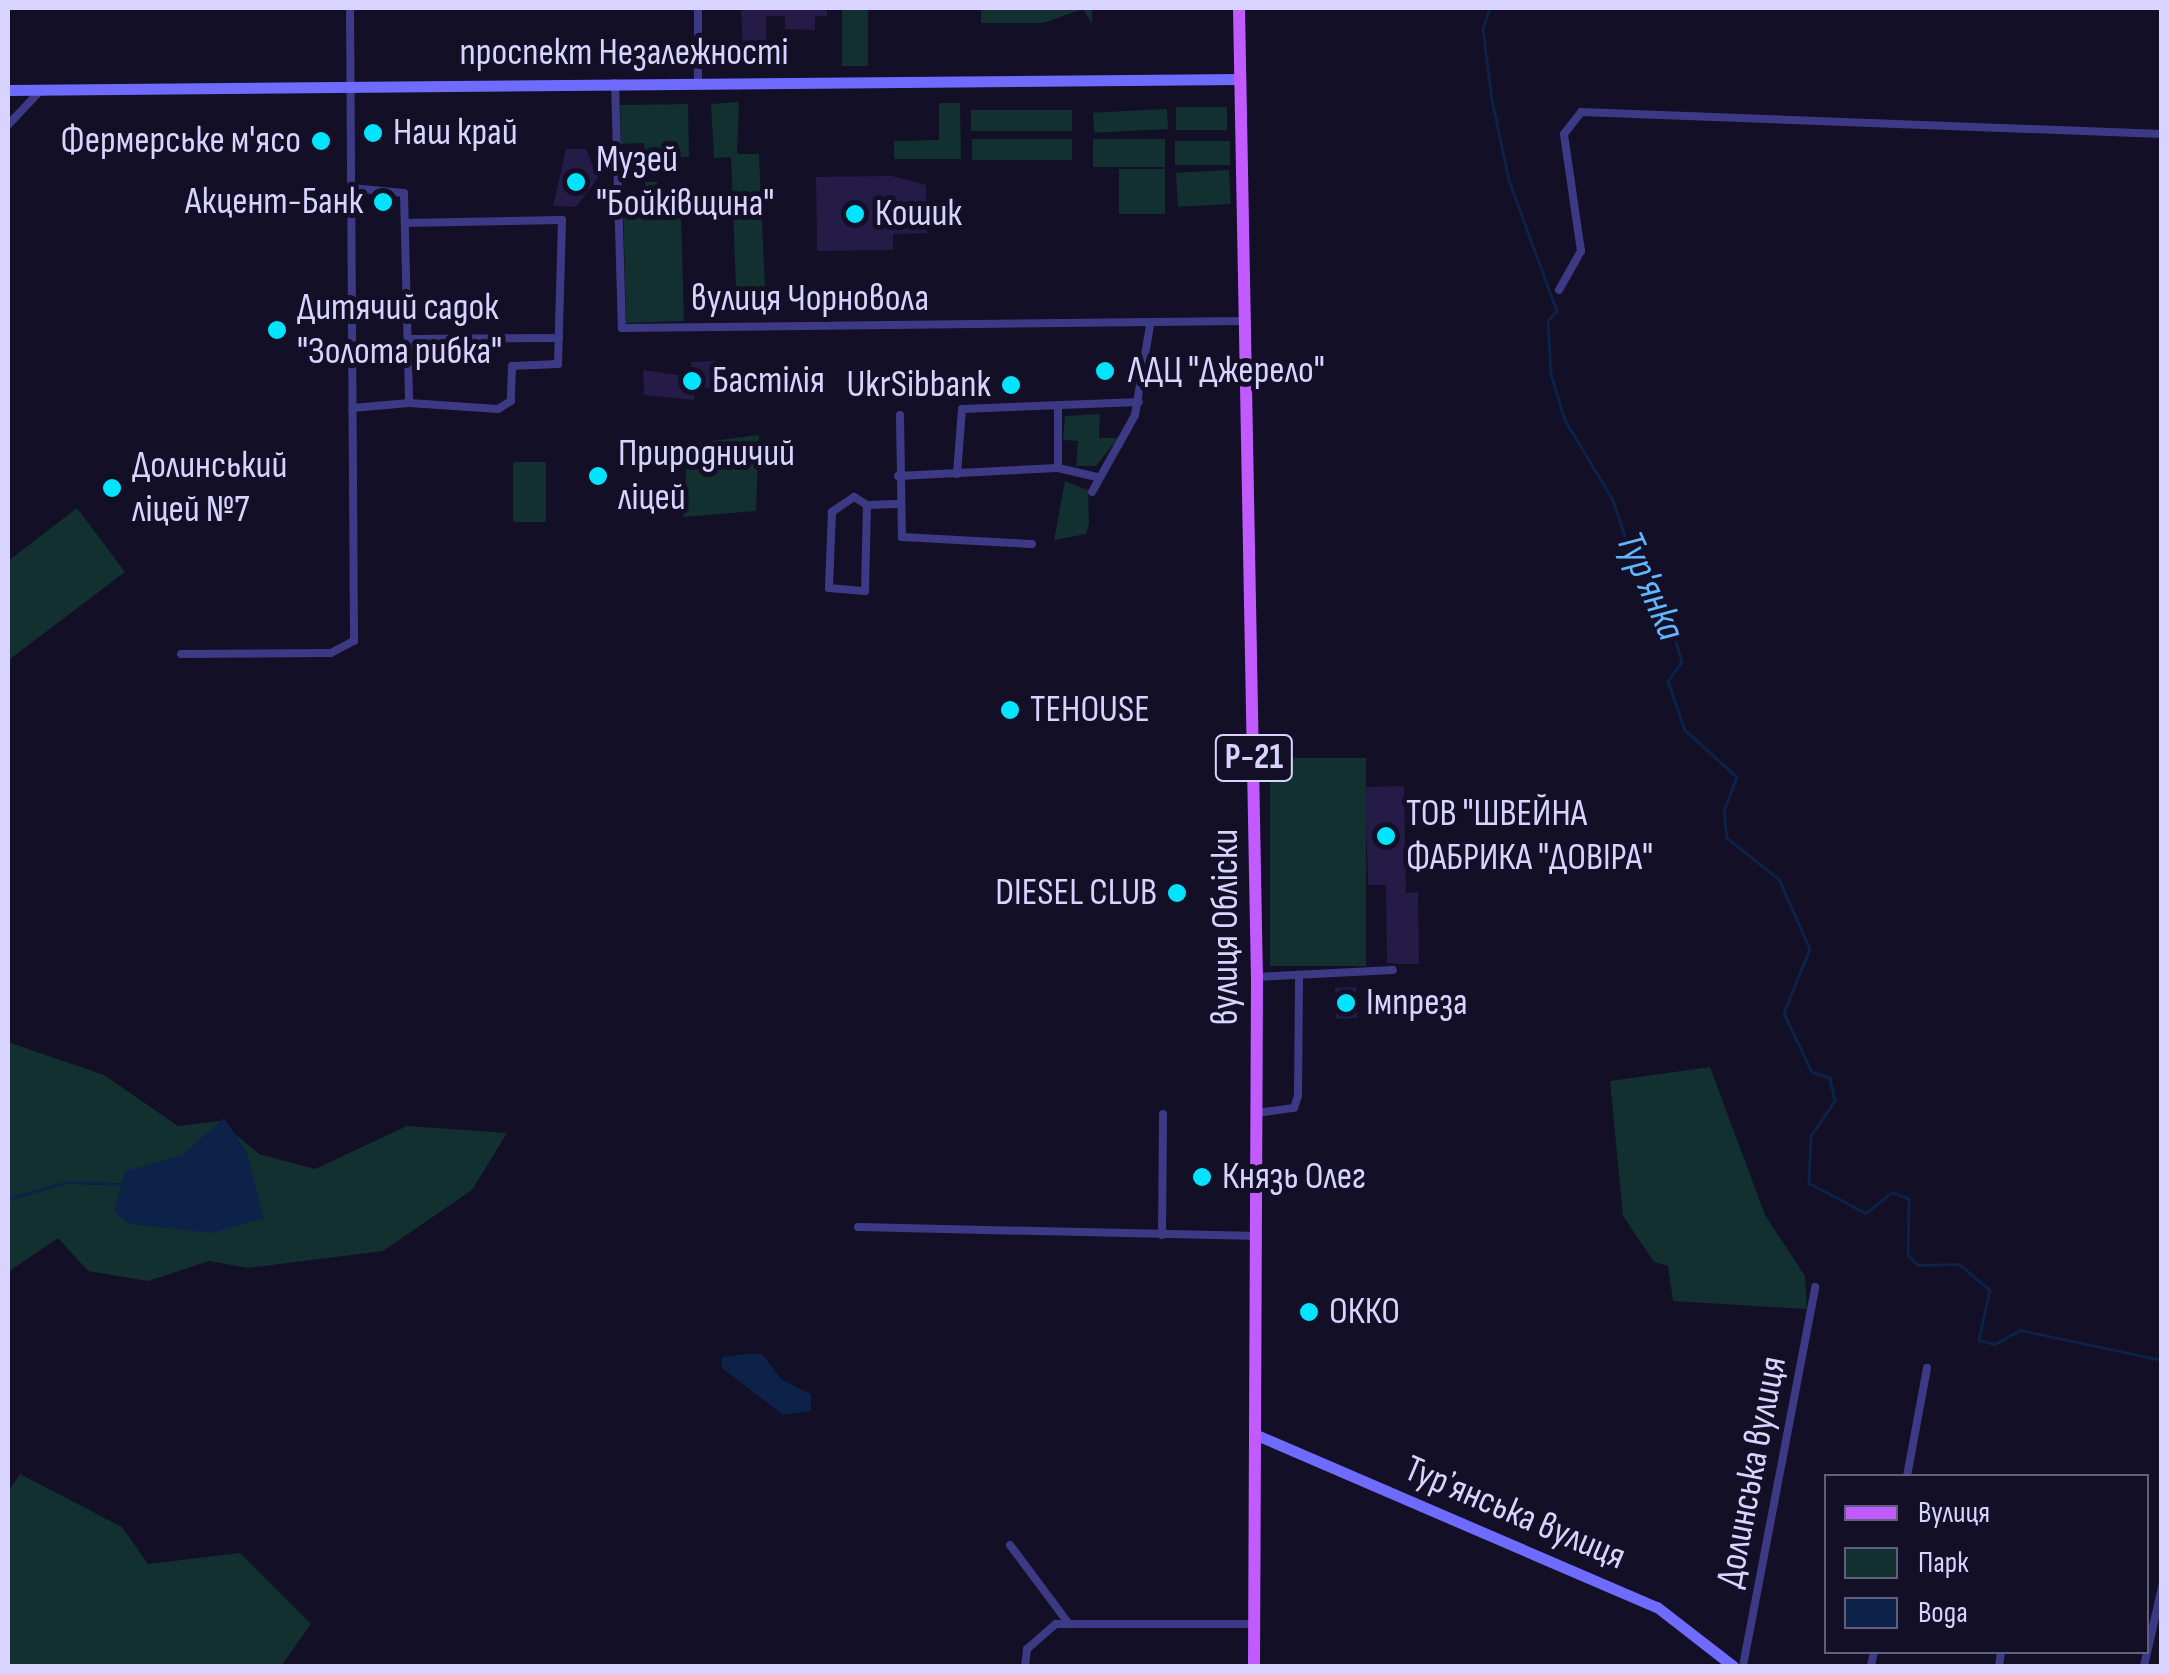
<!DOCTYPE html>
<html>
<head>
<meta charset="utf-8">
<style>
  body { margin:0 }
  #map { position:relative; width:2169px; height:1674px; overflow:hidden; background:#130f26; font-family:"Sofia Sans Condensed",sans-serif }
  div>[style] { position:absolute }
  .green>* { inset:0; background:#12302f; transform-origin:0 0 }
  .water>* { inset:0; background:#0c2248 }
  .stream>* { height:2.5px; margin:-1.25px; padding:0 1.25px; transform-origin:1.25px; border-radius:1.25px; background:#0c2248 }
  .building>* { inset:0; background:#241b47; transform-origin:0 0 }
  .street>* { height:8px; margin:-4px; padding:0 4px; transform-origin:4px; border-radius:4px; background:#3d3a85 }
  .secondary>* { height:11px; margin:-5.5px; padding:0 5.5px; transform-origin:5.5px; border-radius:5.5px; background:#6f6bff }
  .primary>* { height:12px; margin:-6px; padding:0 6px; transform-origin:6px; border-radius:6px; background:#c25bff }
  .dots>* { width:28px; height:28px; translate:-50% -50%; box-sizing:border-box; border:5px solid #130f26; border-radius:50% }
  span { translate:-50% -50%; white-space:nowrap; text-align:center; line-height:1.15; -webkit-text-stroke:10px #130f26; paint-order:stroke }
  .shield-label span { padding:2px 8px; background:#130f26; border:2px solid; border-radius:8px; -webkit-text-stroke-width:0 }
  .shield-label { font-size:35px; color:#d9d4ff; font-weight:700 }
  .street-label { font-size:38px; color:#d9d4ff }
  .poi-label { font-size:38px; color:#d9d4ff }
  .left { translate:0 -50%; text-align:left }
  .right { translate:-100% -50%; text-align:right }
  .water-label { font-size:40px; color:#62b6ff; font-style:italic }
  .frame { position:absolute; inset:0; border:10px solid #d9d4ff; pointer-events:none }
  .legend { position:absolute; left:1824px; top:1474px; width:325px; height:180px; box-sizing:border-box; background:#130f26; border:2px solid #625e7d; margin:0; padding:12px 18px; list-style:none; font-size:30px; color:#d9d4ff }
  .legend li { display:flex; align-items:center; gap:20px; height:50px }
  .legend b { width:50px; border:2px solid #625e7d }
</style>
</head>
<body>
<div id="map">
  <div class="green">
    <i style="left:842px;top:8px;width:26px;height:58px"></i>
    <i style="clip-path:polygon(981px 8px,1092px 8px,1092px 24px,1083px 9px,1043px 23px,981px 23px)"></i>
    <i style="clip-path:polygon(739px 102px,737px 154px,759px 154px,766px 311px,737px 313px,731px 157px,714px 158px,711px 104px)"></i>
    <i style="clip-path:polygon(939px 103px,960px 103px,961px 159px,894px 159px,894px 141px,939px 140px)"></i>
    <i style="clip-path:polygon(688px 104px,689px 157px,645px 158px,644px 143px,621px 144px,620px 105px)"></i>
    <i style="left:1176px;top:107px;width:51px;height:23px"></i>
    <i style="left:1167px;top:109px;width:20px;height:74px;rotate:87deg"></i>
    <i style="left:971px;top:110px;width:101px;height:21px"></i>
    <i style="left:972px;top:139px;width:100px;height:21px"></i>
    <i style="left:1093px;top:139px;width:72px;height:28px"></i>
    <i style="left:1175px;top:141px;width:55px;height:24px"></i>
    <i style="left:1119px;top:169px;width:46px;height:45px"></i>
    <i style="left:1229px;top:170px;width:34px;height:53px;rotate:87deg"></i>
    <i style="clip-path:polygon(645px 182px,657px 182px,658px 214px,681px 213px,684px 321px,626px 323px,623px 198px,645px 197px)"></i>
    <i style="clip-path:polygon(1100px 414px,1099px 438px,1118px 438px,1096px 466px,1076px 466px,1078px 441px,1063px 440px,1065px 416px)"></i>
    <i style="clip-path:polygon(759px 435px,756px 511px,683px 517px,688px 444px)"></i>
    <i style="left:546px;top:462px;width:60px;height:33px;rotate:90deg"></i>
    <i style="clip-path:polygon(1065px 481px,1088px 490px,1089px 524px,1086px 534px,1054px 540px)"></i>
    <i style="clip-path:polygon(77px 508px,125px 572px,10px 659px,8px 561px)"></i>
    <i style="left:1366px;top:758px;width:208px;height:96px;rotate:90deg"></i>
    <i style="clip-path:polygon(8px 1042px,104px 1075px,178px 1126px,219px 1121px,259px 1154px,315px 1169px,407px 1126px,507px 1133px,472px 1190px,383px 1251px,248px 1268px,209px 1261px,148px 1281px,88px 1271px,58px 1238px,8px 1272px)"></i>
    <i style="clip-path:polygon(1710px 1067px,1765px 1215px,1805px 1276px,1807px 1309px,1673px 1301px,1668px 1266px,1654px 1262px,1623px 1216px,1610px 1081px)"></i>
    <i style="clip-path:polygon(20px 1474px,122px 1527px,148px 1564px,240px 1553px,311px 1624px,281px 1666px,8px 1666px,8px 1492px)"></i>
  </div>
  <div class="water">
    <i style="clip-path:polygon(224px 1118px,247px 1153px,264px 1218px,212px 1233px,129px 1224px,114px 1211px,125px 1171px,182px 1155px)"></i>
    <i style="clip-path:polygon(746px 1354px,762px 1354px,782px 1380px,811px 1394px,811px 1411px,783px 1415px,722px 1368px,722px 1357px)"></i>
  </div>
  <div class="stream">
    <i style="left:1490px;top:8px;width:22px;rotate:108deg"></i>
    <i style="left:1483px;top:29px;width:72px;rotate:82.8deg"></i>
    <i style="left:1492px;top:100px;width:82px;rotate:78deg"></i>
    <i style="left:1509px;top:180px;width:140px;rotate:69.9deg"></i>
    <i style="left:1557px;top:311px;width:13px;rotate:132deg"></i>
    <i style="left:1548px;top:321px;width:53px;rotate:86.8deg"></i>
    <i style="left:1551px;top:374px;width:48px;rotate:73.1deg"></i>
    <i style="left:1565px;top:420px;width:93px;rotate:59deg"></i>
    <i style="left:1613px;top:500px;width:70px;rotate:71.6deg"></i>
    <i style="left:1635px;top:566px;width:61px;rotate:56.3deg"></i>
    <i style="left:1669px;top:617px;width:47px;rotate:73.9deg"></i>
    <i style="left:1682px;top:662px;width:24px;rotate:126deg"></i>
    <i style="left:1668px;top:681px;width:52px;rotate:70.9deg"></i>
    <i style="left:1685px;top:730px;width:70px;rotate:42.1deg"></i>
    <i style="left:1737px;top:777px;width:36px;rotate:111deg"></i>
    <i style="left:1724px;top:811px;width:27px;rotate:84deg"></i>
    <i style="left:1727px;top:838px;width:66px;rotate:38.3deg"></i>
    <i style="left:1779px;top:879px;width:77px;rotate:66.1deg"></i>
    <i style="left:1810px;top:949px;width:69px;rotate:112.1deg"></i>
    <i style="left:1784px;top:1013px;width:65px;rotate:64.6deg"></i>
    <i style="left:1812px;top:1072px;width:19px;rotate:18deg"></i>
    <i style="left:1830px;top:1078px;width:24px;rotate:78deg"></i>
    <i style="left:1835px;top:1101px;width:42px;rotate:124.4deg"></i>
    <i style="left:1811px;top:1136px;width:47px;rotate:92.4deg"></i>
    <i style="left:1809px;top:1183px;width:64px;rotate:27.8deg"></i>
    <i style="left:1866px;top:1213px;width:33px;rotate:-39deg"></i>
    <i style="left:1892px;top:1192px;width:18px;rotate:22deg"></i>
    <i style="left:1909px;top:1199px;width:56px;rotate:91deg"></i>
    <i style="left:1908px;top:1255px;width:14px;rotate:45deg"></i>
    <i style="left:1918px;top:1265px;width:41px;rotate:-1.4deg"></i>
    <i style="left:1959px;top:1264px;width:40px;rotate:40deg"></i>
    <i style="left:1990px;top:1290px;width:51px;rotate:102.4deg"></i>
    <i style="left:1979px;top:1340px;width:16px;rotate:14deg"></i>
    <i style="left:1995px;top:1344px;width:29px;rotate:-29deg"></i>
    <i style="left:2020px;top:1330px;width:145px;rotate:11.9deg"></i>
    <i style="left:8px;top:1199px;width:62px;rotate:-15.8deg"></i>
    <i style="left:68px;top:1182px;width:54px;rotate:2.1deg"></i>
  </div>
  <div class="building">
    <i style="clip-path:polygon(741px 8px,827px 8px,827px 16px,815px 16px,815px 30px,785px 29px,785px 16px,766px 16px,766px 51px,743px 50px)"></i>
    <i style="clip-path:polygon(566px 149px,586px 149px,598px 178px,576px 207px,553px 206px)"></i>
    <i style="clip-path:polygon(892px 176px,926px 185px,927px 233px,893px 234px,893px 250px,817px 251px,816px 177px)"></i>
    <i style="clip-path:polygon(716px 361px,716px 369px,741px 368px,742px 391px,694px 386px,694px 400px,644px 395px,643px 370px,691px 377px,691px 362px)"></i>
    <i style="clip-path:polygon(1404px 786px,1406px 893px,1418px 892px,1419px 964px,1398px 964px,1387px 963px,1386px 885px,1368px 885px,1365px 787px)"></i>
    <i style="left:1356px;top:987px;width:31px;height:21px;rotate:88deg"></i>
  </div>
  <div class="street">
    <i style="left:698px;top:8px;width:75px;rotate:90deg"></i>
    <i style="left:615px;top:83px;width:245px;rotate:88.4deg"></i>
    <i style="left:622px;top:328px;width:623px;rotate:-0.64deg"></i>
    <i style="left:8px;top:125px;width:48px;rotate:-46.7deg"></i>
    <i style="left:351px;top:188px;width:53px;rotate:5.4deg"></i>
    <i style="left:404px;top:193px;width:210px;rotate:88.6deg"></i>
    <i style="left:409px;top:403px;width:57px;rotate:175deg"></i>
    <i style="left:405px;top:223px;width:157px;rotate:-1.1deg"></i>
    <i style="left:562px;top:220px;width:144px;rotate:91.6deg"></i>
    <i style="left:558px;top:364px;width:46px;rotate:177.5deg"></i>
    <i style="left:512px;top:366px;width:35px;rotate:92deg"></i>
    <i style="left:511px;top:401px;width:15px;rotate:148deg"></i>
    <i style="left:498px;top:409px;width:89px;rotate:-176.1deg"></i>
    <i style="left:1559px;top:290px;width:45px;rotate:-60.6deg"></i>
    <i style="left:1581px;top:251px;width:118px;rotate:-98.3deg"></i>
    <i style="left:1564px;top:134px;width:28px;rotate:-52deg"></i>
    <i style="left:1581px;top:112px;width:581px;rotate:2.17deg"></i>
    <i style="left:408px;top:339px;width:151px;rotate:-0.4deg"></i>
    <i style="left:900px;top:415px;width:122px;rotate:89.1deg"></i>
    <i style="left:902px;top:537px;width:130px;rotate:3.1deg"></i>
    <i style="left:1058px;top:468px;width:40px;rotate:13deg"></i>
    <i style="left:957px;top:474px;width:65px;rotate:-85.6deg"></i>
    <i style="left:962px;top:409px;width:177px;rotate:-2.3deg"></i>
    <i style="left:898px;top:476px;width:160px;rotate:-2.9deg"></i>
    <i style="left:1058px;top:468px;width:62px;rotate:-90deg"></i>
    <i style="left:1092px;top:492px;width:88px;rotate:-60.8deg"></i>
    <i style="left:1135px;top:415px;width:91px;rotate:-80.5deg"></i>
    <i style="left:867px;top:505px;width:15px;rotate:-148deg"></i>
    <i style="left:854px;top:497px;width:27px;rotate:146deg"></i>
    <i style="left:832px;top:512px;width:76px;rotate:92.3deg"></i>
    <i style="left:829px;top:588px;width:36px;rotate:5deg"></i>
    <i style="left:865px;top:591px;width:86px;rotate:-88.7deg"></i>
    <i style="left:867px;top:505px;width:30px;rotate:-2deg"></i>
    <i style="left:181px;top:654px;width:150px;rotate:-0.4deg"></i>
    <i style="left:331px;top:653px;width:26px;rotate:-28deg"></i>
    <i style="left:354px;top:641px;width:633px;rotate:-90.36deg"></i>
    <i style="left:1257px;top:977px;width:136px;rotate:-2.9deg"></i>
    <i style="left:1257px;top:1113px;width:37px;rotate:-8deg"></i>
    <i style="left:1294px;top:1108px;width:13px;rotate:-72deg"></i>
    <i style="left:1298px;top:1096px;width:117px;rotate:-89.5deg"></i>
    <i style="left:858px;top:1227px;width:400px;rotate:1.3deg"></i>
    <i style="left:1162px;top:1235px;width:121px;rotate:-89.5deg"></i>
    <i style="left:1907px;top:1476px;width:110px;rotate:-79.5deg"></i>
    <i style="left:1010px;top:1545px;width:99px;rotate:53.2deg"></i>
    <i style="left:1025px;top:1666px;width:17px;rotate:-83deg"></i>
    <i style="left:1027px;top:1649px;width:38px;rotate:-41deg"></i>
    <i style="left:1056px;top:1624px;width:200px"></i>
    <i style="left:1743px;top:1666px;width:386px;rotate:-79.2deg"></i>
    <i style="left:1871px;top:1666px;width:14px;rotate:-78deg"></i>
    <i style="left:1999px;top:1666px;width:14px;rotate:-82deg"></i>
    <i style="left:2144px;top:1666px;width:81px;rotate:-77.2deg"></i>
  </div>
  <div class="secondary">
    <i style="left:8px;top:90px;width:1232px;rotate:-0.51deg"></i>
    <i style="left:1259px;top:1436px;width:433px;rotate:23.3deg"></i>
    <i style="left:1657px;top:1607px;width:96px;rotate:37.8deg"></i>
  </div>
  <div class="primary">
    <i style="left:1239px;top:8px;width:969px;rotate:88.94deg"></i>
    <i style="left:1257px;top:977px;width:689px;rotate:90.25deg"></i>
  </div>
  <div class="dots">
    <i style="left:373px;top:133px;background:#00e5ff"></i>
    <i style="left:321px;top:141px;background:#00e5ff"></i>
    <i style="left:576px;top:182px;background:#00e5ff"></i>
    <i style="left:383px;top:202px;background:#00e5ff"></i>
    <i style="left:855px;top:214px;background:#00e5ff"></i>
    <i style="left:277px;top:330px;background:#00e5ff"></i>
    <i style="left:1105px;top:371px;background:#00e5ff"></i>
    <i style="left:692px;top:381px;background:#00e5ff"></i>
    <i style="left:1011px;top:385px;background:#00e5ff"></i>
    <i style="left:598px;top:476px;background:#00e5ff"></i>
    <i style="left:112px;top:488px;background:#00e5ff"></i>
    <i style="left:1010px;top:710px;background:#00e5ff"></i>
    <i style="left:1386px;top:836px;background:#00e5ff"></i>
    <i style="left:1177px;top:893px;background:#00e5ff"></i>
    <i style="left:1346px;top:1003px;background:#00e5ff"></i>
    <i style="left:1202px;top:1177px;background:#00e5ff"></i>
    <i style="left:1309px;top:1312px;background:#00e5ff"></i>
  </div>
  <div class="shield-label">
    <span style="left:1254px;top:758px">Р-21</span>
  </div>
  <div class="street-label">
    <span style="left:624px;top:53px">проспект Незалежності</span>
    <span style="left:810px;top:299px">вулиця Чорновола</span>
    <span style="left:1226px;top:927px;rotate:-90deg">вулиця Обліски</span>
    <span style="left:1752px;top:1472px;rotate:-79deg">Долинська вулиця</span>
    <span style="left:1515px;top:1513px;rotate:23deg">Турʼянська вулиця</span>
  </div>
  <div class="poi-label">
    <span class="left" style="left:393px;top:133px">Наш край</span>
    <span class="right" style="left:301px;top:141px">Фермерське м'ясо</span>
    <span class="left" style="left:596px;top:182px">Музей<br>"Бойківщина"</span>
    <span class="right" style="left:363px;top:202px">Акцент-Банк</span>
    <span class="left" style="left:875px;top:214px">Кошик</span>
    <span class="left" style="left:297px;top:330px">Дитячий садок<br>"Золота рибка"</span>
    <span class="left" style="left:1128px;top:371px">ЛДЦ "Джерело"</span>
    <span class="left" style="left:712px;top:381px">Бастілія</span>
    <span class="right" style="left:991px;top:385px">UkrSibbank</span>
    <span class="left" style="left:618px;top:476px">Природничий<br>ліцей</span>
    <span class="left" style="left:132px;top:488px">Долинський<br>ліцей №7</span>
    <span class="left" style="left:1030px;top:710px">TEHOUSE</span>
    <span class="left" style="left:1406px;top:836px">ТОВ "ШВЕЙНА<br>ФАБРИКА "ДОВІРА"</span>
    <span class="right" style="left:1157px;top:893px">DIESEL CLUB</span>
    <span class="left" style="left:1366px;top:1003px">Імпреза</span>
    <span class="left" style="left:1222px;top:1177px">Князь Олег</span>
    <span class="left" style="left:1329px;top:1312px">ОККО</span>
  </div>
  <div class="water-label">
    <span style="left:1650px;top:586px;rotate:66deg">Тур'янка</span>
  </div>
  <div class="frame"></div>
  <ul class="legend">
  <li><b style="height:12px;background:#c25bff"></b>Вулиця</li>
  <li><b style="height:28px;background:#12302f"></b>Парк</li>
  <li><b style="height:28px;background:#0c2248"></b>Вода</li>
  </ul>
</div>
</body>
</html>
